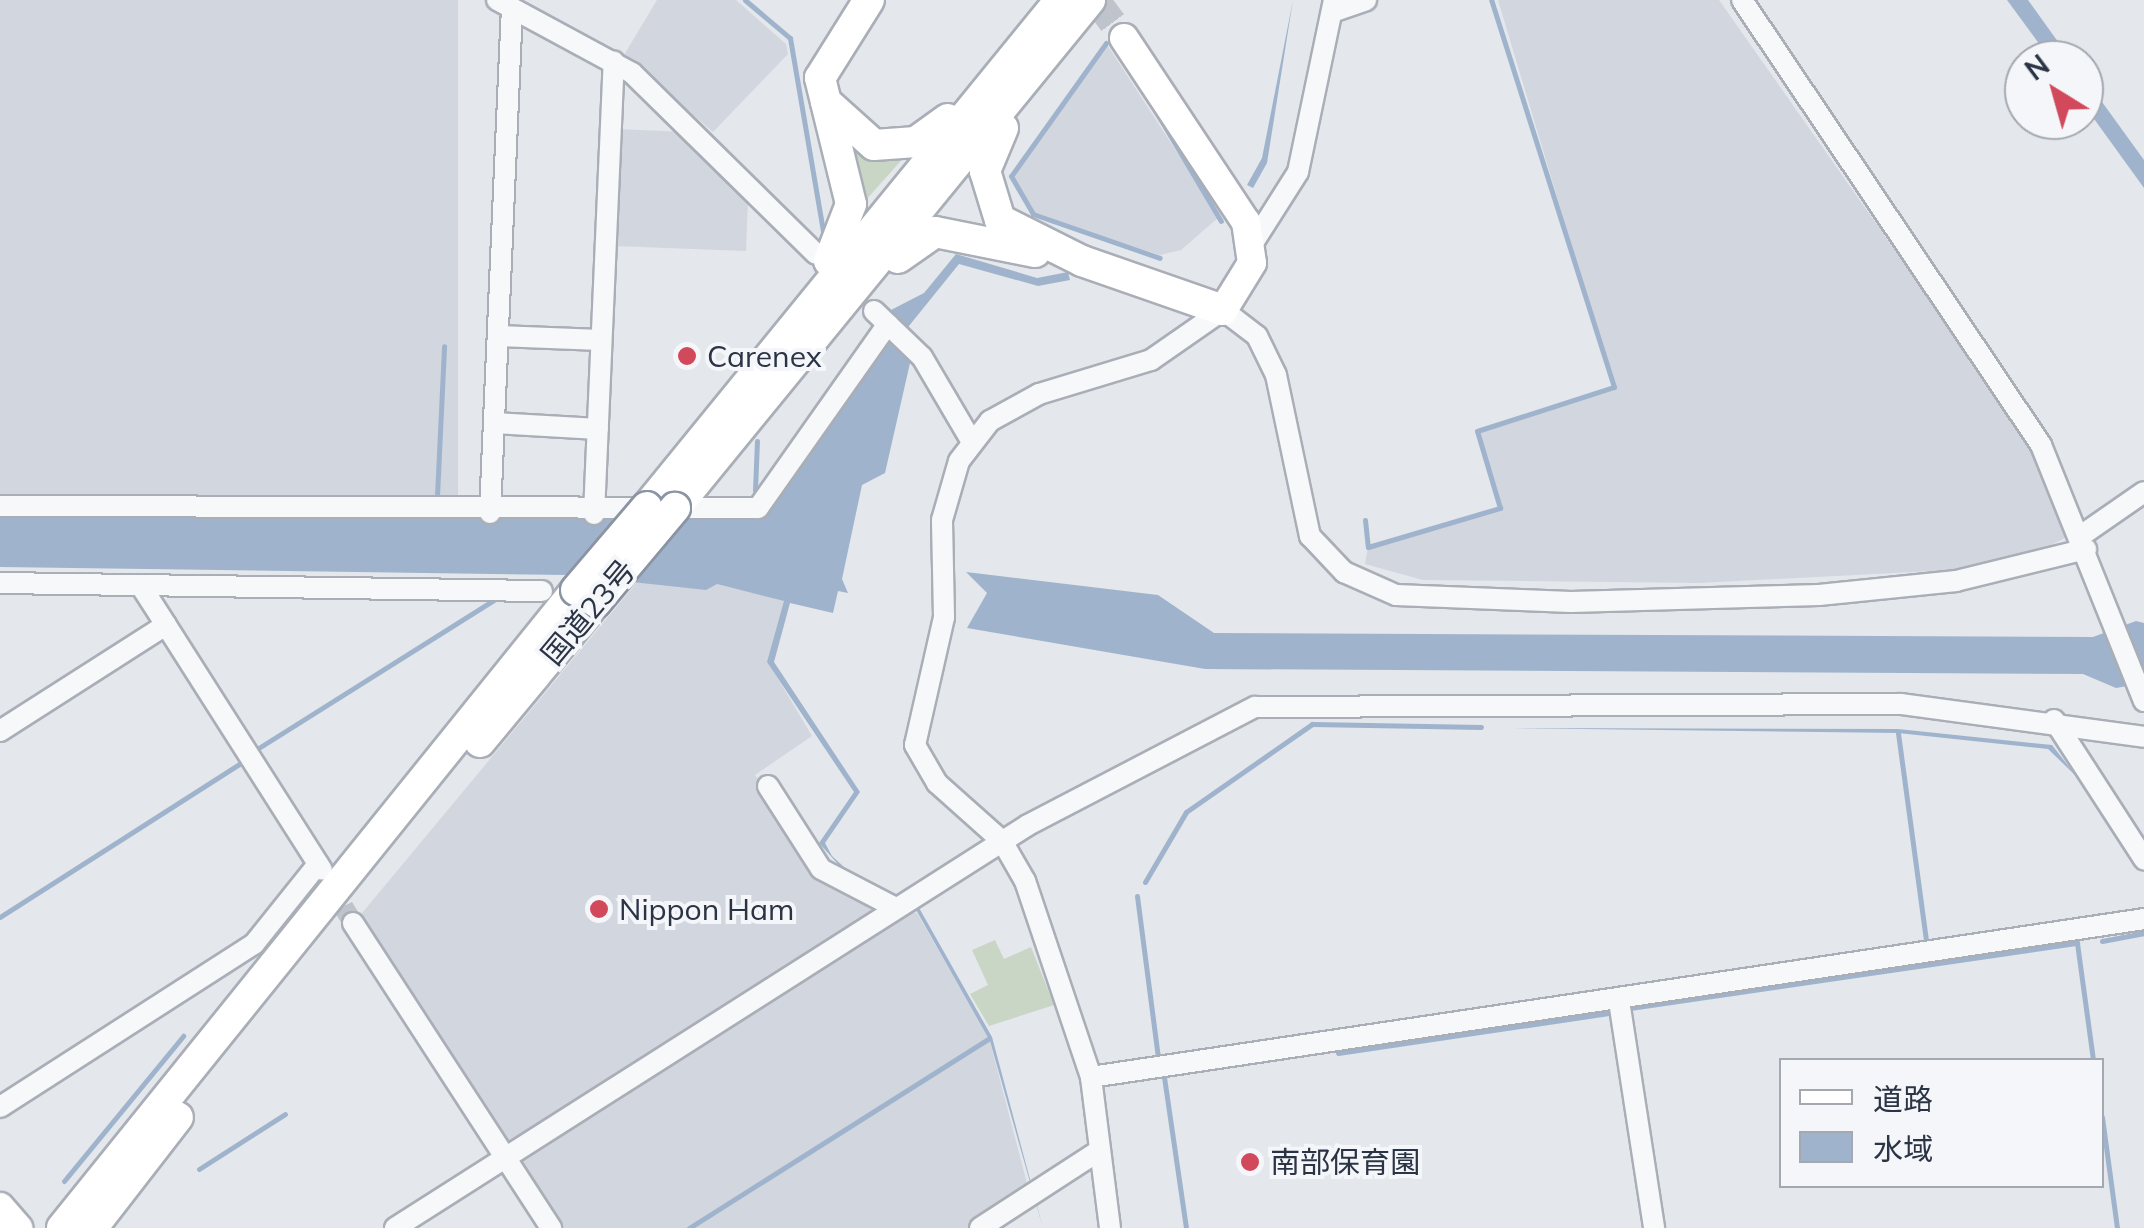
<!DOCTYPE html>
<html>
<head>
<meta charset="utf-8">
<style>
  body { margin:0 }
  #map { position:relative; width:2144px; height:1228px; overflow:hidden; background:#e4e7ec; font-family:Mulish,"Noto Sans JP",sans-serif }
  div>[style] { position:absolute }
  .built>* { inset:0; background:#d2d6de; transform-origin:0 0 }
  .green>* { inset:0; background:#c9d6c5 }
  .water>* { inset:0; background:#9fb4cc }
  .stream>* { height:5px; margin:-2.5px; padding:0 2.5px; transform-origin:2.5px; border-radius:2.5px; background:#9fb4cc }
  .minor-tunnel>* { height:20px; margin-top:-10px; transform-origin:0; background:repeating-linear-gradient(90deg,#bfc3cb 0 20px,transparent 0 30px) }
  .major-tunnel>* { height:28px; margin-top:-14px; transform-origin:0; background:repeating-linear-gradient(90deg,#bfc3cb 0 28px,transparent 0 42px) }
  .roads { filter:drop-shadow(2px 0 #a9aeb7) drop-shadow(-2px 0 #a9aeb7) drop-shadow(0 2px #a9aeb7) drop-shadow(0 -2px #a9aeb7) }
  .minor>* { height:20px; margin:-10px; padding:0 10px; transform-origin:10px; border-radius:10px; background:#f7f8fa }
  .major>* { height:28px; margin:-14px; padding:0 14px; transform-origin:14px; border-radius:14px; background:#fff }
  .highway>* { height:30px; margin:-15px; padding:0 15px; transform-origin:15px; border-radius:15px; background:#fff }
  .bridges { filter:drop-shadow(2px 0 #8b94a3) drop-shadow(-2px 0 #8b94a3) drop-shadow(0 2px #8b94a3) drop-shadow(0 -2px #8b94a3) }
  .highway-bridge>* { height:30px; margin:-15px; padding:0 15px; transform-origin:15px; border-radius:15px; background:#fff }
  .dots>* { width:28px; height:28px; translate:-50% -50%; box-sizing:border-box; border:5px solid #f4f6f9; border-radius:50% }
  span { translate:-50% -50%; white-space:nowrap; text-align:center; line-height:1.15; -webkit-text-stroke:8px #f4f6f9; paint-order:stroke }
  .poi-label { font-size:30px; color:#2b3445 }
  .left { translate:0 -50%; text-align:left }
  .street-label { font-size:30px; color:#2b3445 }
  .legend { position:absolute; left:1779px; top:1058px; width:325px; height:130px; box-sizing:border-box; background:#f4f6f9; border:2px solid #a4a8b1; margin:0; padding:12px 18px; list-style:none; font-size:30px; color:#2b3445 }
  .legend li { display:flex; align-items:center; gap:20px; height:50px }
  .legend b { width:50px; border:2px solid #a4a8b1 }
  .north { position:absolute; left:2004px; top:40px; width:100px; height:100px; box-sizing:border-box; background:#f4f6f9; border:2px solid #a4a8b1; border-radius:50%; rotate:323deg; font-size:28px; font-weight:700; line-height:40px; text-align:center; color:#2b3445 }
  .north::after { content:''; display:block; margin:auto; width:35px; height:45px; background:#d1495b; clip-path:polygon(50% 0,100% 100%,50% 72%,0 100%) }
</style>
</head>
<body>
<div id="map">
  <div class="built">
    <i style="left:0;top:0;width:458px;height:500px"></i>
    <i style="clip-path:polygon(657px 0,736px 0,786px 44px,788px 54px,713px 132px,624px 55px)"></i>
    <i style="clip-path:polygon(1498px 0,1719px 0,2038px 454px,2067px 537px,2031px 555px,1952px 570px,1699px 583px,1423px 580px,1365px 564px,1368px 547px,1500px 508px,1477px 431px,1614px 387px)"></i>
    <i style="clip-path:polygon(1106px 43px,1219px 217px,1181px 250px,1160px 255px,1033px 214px,1011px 176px)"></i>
    <i style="clip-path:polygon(617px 129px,685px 132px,748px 198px,746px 251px,614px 246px)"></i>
    <i style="clip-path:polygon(638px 581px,717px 584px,785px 601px,768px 662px,812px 736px,755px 775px,817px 872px,875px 912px,505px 1149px,358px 918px)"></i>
    <i style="clip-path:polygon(907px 912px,917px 913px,989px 1038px,1029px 1191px,970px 1228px,560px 1228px,519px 1162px)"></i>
  </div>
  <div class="green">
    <i style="clip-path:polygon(850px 141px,907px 154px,857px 210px)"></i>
    <i style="clip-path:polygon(995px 940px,1004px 959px,1031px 947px,1054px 1005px,989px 1026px,970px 994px,988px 985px,972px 950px)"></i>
  </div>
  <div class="water">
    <i style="clip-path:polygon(1293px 0,1267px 163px,1253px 188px,1247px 185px,1262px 158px)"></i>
    <i style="clip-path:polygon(2007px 0,2028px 0,2071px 60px,2051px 60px)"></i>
    <i style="clip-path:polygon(2084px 77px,2144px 160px,2144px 188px,2084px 105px)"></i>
    <i style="clip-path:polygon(956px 254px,1037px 278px,1068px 272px,1070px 280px,1038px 286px,959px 264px,896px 342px,910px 363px,885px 473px,862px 485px,842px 579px,848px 593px,838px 591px,833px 613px,790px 603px,774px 662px,860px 792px,825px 843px,832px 856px,857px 879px,918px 906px,992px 1037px,1043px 1228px,990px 1041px,915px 908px,856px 884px,819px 843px,854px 792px,767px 662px,784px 601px,717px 584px,706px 590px,567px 575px,0 567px,0 515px,766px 517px,899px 324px,889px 311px,924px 293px)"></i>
    <i style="clip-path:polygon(966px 572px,1158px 595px,1214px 633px,2093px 637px,2136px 621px,2144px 623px,2144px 683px,2116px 688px,2083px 674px,1205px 669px,967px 628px,987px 593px)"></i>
    <i style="clip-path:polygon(1514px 728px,1898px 729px,2052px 745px,2077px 777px,2048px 749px,1898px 733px)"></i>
  </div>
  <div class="stream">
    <i style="left:745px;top:0;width:59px;rotate:40.2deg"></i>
    <i style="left:790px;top:38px;width:202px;rotate:80.3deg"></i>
    <i style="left:1106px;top:43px;width:163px;rotate:125.5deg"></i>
    <i style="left:1011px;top:176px;width:44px;rotate:59.9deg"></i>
    <i style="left:1033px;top:214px;width:134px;rotate:19.1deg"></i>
    <i style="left:1155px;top:110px;width:129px;rotate:59.3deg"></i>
    <i style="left:755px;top:490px;width:49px;rotate:-87.7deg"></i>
    <i style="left:437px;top:496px;width:150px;rotate:-87.3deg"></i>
    <i style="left:1365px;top:520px;width:27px;rotate:84deg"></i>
    <i style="left:1368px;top:547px;width:138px;rotate:-16.5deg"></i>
    <i style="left:1500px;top:508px;width:80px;rotate:-106.6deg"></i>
    <i style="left:1477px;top:431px;width:144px;rotate:-17.8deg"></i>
    <i style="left:1614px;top:387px;width:406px;rotate:-107.6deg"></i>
    <i style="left:1898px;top:733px;width:216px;rotate:82.3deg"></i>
    <i style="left:257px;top:749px;width:280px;rotate:-32.2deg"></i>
    <i style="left:1145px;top:882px;width:81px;rotate:-59.6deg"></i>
    <i style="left:1186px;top:812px;width:154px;rotate:-34.9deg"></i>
    <i style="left:1312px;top:724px;width:169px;rotate:1deg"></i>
    <i style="left:1137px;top:896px;width:162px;rotate:82.6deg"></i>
    <i style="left:0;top:917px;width:287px;rotate:-32.6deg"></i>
    <i style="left:2102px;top:941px;width:43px;rotate:-10.8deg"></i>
    <i style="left:1630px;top:1008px;width:452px;rotate:-8.3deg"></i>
    <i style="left:2077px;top:943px;width:118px;rotate:82.2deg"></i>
    <i style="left:1338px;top:1053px;width:279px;rotate:-8.4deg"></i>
    <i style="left:1164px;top:1077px;width:153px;rotate:81.7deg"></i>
    <i style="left:2102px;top:1117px;width:112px;rotate:82.3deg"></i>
    <i style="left:199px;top:1169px;width:102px;rotate:-32.6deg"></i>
    <i style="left:64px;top:1181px;width:188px;rotate:-50.6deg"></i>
    <i style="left:689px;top:1228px;width:355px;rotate:-32.3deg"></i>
  </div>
  <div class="minor-tunnel">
    <i style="left:328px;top:881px;width:49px;rotate:59.2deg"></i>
  </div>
  <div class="major-tunnel">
    <i style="left:1096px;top:0;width:47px;rotate:53.6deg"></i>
  </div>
  <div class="roads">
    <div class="minor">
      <i style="left:497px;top:0;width:153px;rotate:28.4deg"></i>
      <i style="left:632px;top:73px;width:258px;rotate:44.5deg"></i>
      <i style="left:1742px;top:0;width:536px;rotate:56.1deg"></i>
      <i style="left:2041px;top:445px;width:276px;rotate:68.1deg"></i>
      <i style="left:1332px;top:12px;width:36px;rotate:-19deg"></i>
      <i style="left:1253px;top:243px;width:84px;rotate:-57.6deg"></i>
      <i style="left:1298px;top:172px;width:176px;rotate:-78.2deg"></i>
      <i style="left:874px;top:311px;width:66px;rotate:43.8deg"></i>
      <i style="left:922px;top:357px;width:99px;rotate:59.5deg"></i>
      <i style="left:498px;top:336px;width:103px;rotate:2.2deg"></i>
      <i style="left:494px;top:423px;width:104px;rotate:3.3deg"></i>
      <i style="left:0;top:506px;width:758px;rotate:0.15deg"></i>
      <i style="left:758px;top:508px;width:225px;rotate:-54.8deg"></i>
      <i style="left:490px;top:513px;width:505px;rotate:-87.51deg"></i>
      <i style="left:594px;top:514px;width:453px;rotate:-87.5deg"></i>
      <i style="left:2082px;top:535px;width:75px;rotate:-34.7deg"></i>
      <i style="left:0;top:583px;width:542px;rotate:0.85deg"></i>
      <i style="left:141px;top:586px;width:46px;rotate:57.3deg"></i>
      <i style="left:2054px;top:720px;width:166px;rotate:57.1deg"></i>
      <i style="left:0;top:731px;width:197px;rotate:-32.6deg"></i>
      <i style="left:166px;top:625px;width:290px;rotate:57.5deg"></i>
      <i style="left:768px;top:786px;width:98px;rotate:57.4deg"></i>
      <i style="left:821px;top:869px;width:85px;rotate:27.5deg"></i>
      <i style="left:353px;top:923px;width:364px;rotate:57deg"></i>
      <i style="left:1619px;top:1001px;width:230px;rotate:81.2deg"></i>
      <i style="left:1091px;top:1077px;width:1065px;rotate:-8.53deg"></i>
      <i style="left:0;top:1107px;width:302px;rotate:-32.7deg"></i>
      <i style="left:254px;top:944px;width:102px;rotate:-51.3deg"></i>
      <i style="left:395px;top:1228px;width:750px;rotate:-32.48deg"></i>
      <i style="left:1028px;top:825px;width:256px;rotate:-27.5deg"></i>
      <i style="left:1255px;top:707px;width:646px;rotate:-0.27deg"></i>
      <i style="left:1901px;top:704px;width:245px;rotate:7.7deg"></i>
      <i style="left:980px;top:1228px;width:143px;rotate:-33deg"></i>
      <i style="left:1110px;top:1228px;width:152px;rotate:-97.2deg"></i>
      <i style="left:1091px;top:1077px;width:207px;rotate:-108.6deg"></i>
      <i style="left:1025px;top:881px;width:46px;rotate:-119.9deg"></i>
      <i style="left:1002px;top:841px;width:87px;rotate:-138.3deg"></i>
      <i style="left:937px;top:783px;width:44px;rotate:-120.1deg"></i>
      <i style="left:915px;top:745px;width:131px;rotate:-77.2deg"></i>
      <i style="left:944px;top:617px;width:97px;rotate:-91.2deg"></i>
      <i style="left:942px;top:520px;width:61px;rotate:-73.9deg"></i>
      <i style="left:959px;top:461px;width:51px;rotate:-52.2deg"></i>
      <i style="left:990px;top:421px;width:56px;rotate:-28.9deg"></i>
      <i style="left:1039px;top:394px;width:117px;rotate:-16.9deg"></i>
      <i style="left:1151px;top:360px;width:88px;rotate:-34.8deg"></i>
      <i style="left:1223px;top:310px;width:43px;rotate:37.4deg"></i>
      <i style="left:1257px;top:336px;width:43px;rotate:64deg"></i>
      <i style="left:1276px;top:375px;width:165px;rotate:78.1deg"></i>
      <i style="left:1310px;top:536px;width:50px;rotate:46.6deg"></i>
      <i style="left:1344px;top:572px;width:57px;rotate:23.9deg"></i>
      <i style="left:1396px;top:595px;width:175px;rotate:2.3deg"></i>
      <i style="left:1571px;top:602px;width:248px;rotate:-1.6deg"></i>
      <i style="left:1819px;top:595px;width:138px;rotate:-5.8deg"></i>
      <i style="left:1956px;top:581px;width:134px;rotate:-13.8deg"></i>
    </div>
    <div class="major">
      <i style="left:1124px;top:38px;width:221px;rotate:56.5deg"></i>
      <i style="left:1246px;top:222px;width:41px;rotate:81.7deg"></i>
      <i style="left:1252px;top:263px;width:55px;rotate:121.7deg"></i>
      <i style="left:0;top:1207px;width:28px;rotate:49deg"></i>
    </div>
    <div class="highway">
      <i style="left:826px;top:102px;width:64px;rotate:41.9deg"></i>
      <i style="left:874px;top:145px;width:42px;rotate:-4.1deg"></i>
      <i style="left:916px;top:142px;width:39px;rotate:-36deg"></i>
      <i style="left:1003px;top:128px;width:47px;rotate:112.7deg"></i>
      <i style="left:985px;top:171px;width:51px;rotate:73deg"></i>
      <i style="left:1000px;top:220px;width:92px;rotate:26.6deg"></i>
      <i style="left:1082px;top:261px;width:149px;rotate:19.2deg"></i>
      <i style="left:898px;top:258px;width:45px;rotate:-35.1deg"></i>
      <i style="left:935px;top:232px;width:102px;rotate:11.3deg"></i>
      <i style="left:829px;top:261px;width:61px;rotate:-68.9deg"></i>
      <i style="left:851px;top:204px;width:130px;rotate:-103.8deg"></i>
      <i style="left:820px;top:78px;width:92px;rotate:-57.9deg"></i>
      <i style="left:647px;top:507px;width:654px;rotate:-50.83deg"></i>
      <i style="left:675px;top:508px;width:656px;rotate:-50.75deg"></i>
      <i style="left:480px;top:742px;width:182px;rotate:-50.4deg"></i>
      <i style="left:62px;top:1228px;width:819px;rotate:-51.14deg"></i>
      <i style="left:92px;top:1228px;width:140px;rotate:-52.2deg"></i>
    </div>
  </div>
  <div class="bridges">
    <div class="highway-bridge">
      <i style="left:576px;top:590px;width:109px;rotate:-49.5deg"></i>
      <i style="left:596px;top:602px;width:123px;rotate:-50deg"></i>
    </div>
  </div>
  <div class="dots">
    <i style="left:687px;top:356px;background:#d1495b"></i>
    <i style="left:599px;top:909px;background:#d1495b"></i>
    <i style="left:1250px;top:1162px;background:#d1495b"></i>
  </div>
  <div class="poi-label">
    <span class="left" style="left:707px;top:356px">Carenex</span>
    <span class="left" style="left:619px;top:909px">Nippon Ham</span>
    <span class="left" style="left:1270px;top:1162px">南部保育園</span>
  </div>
  <div class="street-label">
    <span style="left:588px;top:612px;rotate:-50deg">国道23号</span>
  </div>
  <ul class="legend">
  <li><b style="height:12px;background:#fff"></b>道路</li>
  <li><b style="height:28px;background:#9fb4cc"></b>水域</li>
  </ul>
  <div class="north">N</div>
</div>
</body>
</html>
